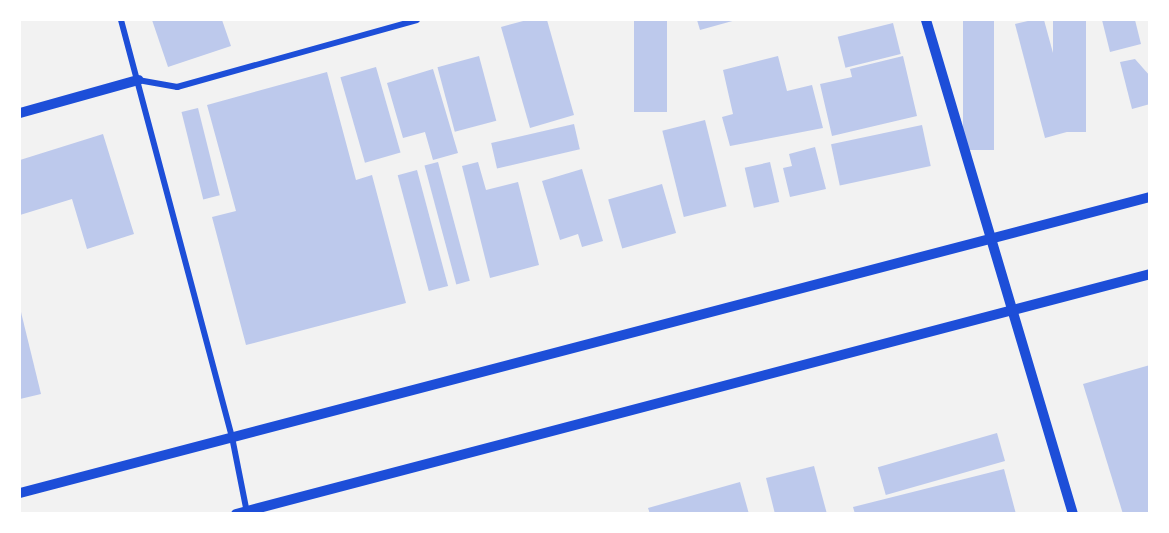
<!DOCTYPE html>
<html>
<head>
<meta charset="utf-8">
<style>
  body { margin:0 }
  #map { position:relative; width:1169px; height:533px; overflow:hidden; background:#f2f2f2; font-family:Mulish,sans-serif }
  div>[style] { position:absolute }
  .building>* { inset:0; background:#bdc9ec; transform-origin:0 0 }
  .minor>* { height:6px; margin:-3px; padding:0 3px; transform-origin:3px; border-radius:3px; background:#1d4ed8 }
  .tertiary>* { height:10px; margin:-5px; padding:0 5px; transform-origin:5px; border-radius:5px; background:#1d4ed8 }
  span { translate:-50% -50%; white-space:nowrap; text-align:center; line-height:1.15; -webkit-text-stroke:6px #fff; paint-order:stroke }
  .frame { position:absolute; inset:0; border:21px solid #fff; pointer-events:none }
</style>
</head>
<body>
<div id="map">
  <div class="building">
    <i style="clip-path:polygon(152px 20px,222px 20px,231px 46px,168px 67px)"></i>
    <i style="clip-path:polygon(527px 20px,547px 20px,574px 115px,530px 128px,501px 27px)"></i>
    <i style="left:634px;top:20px;width:33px;height:92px"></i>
    <i style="clip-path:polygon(697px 20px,736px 20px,700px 30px)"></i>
    <i style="left:963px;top:20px;width:31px;height:130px"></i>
    <i style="clip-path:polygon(1032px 20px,1044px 20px,1074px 130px,1045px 138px,1015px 24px)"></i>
    <i style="left:1053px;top:20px;width:33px;height:112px"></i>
    <i style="clip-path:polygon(1102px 20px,1135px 20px,1141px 44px,1110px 52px)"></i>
    <i style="left:893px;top:23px;width:32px;height:57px;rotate:76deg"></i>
    <i style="left:479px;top:56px;width:67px;height:43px;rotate:75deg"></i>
    <i style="clip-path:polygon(778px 56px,787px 91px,812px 85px,823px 128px,730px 146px,722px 117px,733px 114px,723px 70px)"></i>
    <i style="clip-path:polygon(903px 56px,917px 116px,832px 136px,820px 84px,852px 77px,850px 69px)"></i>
    <i style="clip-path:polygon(1135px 59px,1150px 76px,1150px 104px,1132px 109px,1120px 62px)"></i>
    <i style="left:376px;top:67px;width:89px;height:37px;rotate:74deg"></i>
    <i style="clip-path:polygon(433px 69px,458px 153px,433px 160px,425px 132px,403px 138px,387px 83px)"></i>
    <i style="clip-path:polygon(327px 72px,356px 180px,372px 175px,406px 303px,246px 345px,212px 217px,236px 211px,207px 105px)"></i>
    <i style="left:198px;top:108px;width:90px;height:17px;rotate:76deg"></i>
    <i style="left:705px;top:120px;width:89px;height:44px;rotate:76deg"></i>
    <i style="left:574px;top:124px;width:26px;height:85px;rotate:77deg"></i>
    <i style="left:922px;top:125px;width:42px;height:93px;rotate:78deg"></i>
    <i style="clip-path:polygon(103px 134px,134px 234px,87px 249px,72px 199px,20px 215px,20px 160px)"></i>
    <i style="clip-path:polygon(815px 147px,826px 189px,790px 197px,783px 168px,792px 166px,789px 154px)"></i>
    <i style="left:438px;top:162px;width:123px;height:14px;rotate:75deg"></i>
    <i style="clip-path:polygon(478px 162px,486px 190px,518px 182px,539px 265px,490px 278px,462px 166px)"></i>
    <i style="left:770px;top:162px;width:41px;height:26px;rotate:77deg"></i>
    <i style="clip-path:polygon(582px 169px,603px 241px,582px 247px,578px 234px,560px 240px,542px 181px)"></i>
    <i style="left:417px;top:170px;width:120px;height:20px;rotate:75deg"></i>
    <i style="left:662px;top:184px;width:51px;height:56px;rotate:74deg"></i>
    <i style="clip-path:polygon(20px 308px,41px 394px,20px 399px)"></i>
    <i style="clip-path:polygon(1150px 365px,1150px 514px,1123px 514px,1083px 384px)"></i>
    <i style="left:997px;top:433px;width:29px;height:124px;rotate:74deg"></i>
    <i style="clip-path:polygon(814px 466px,827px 514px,775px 514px,766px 478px)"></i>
    <i style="clip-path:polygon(1004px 469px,1016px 514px,855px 514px,853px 507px)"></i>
    <i style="clip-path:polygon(740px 482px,749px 514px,650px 514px,648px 508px)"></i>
  </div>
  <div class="minor">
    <i style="left:121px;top:20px;width:432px;rotate:75.1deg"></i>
    <i style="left:232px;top:437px;width:77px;rotate:78.8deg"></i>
    <i style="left:138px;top:80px;width:40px;rotate:10deg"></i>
    <i style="left:177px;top:87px;width:249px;rotate:-15.6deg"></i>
  </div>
  <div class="tertiary">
    <i style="left:926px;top:20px;width:515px;rotate:73.43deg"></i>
    <i style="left:20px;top:113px;width:123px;rotate:-15.6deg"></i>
    <i style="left:20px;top:493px;width:1168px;rotate:-14.68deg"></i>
    <i style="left:236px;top:514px;width:945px;rotate:-14.71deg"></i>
  </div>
  <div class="frame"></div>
</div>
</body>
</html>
